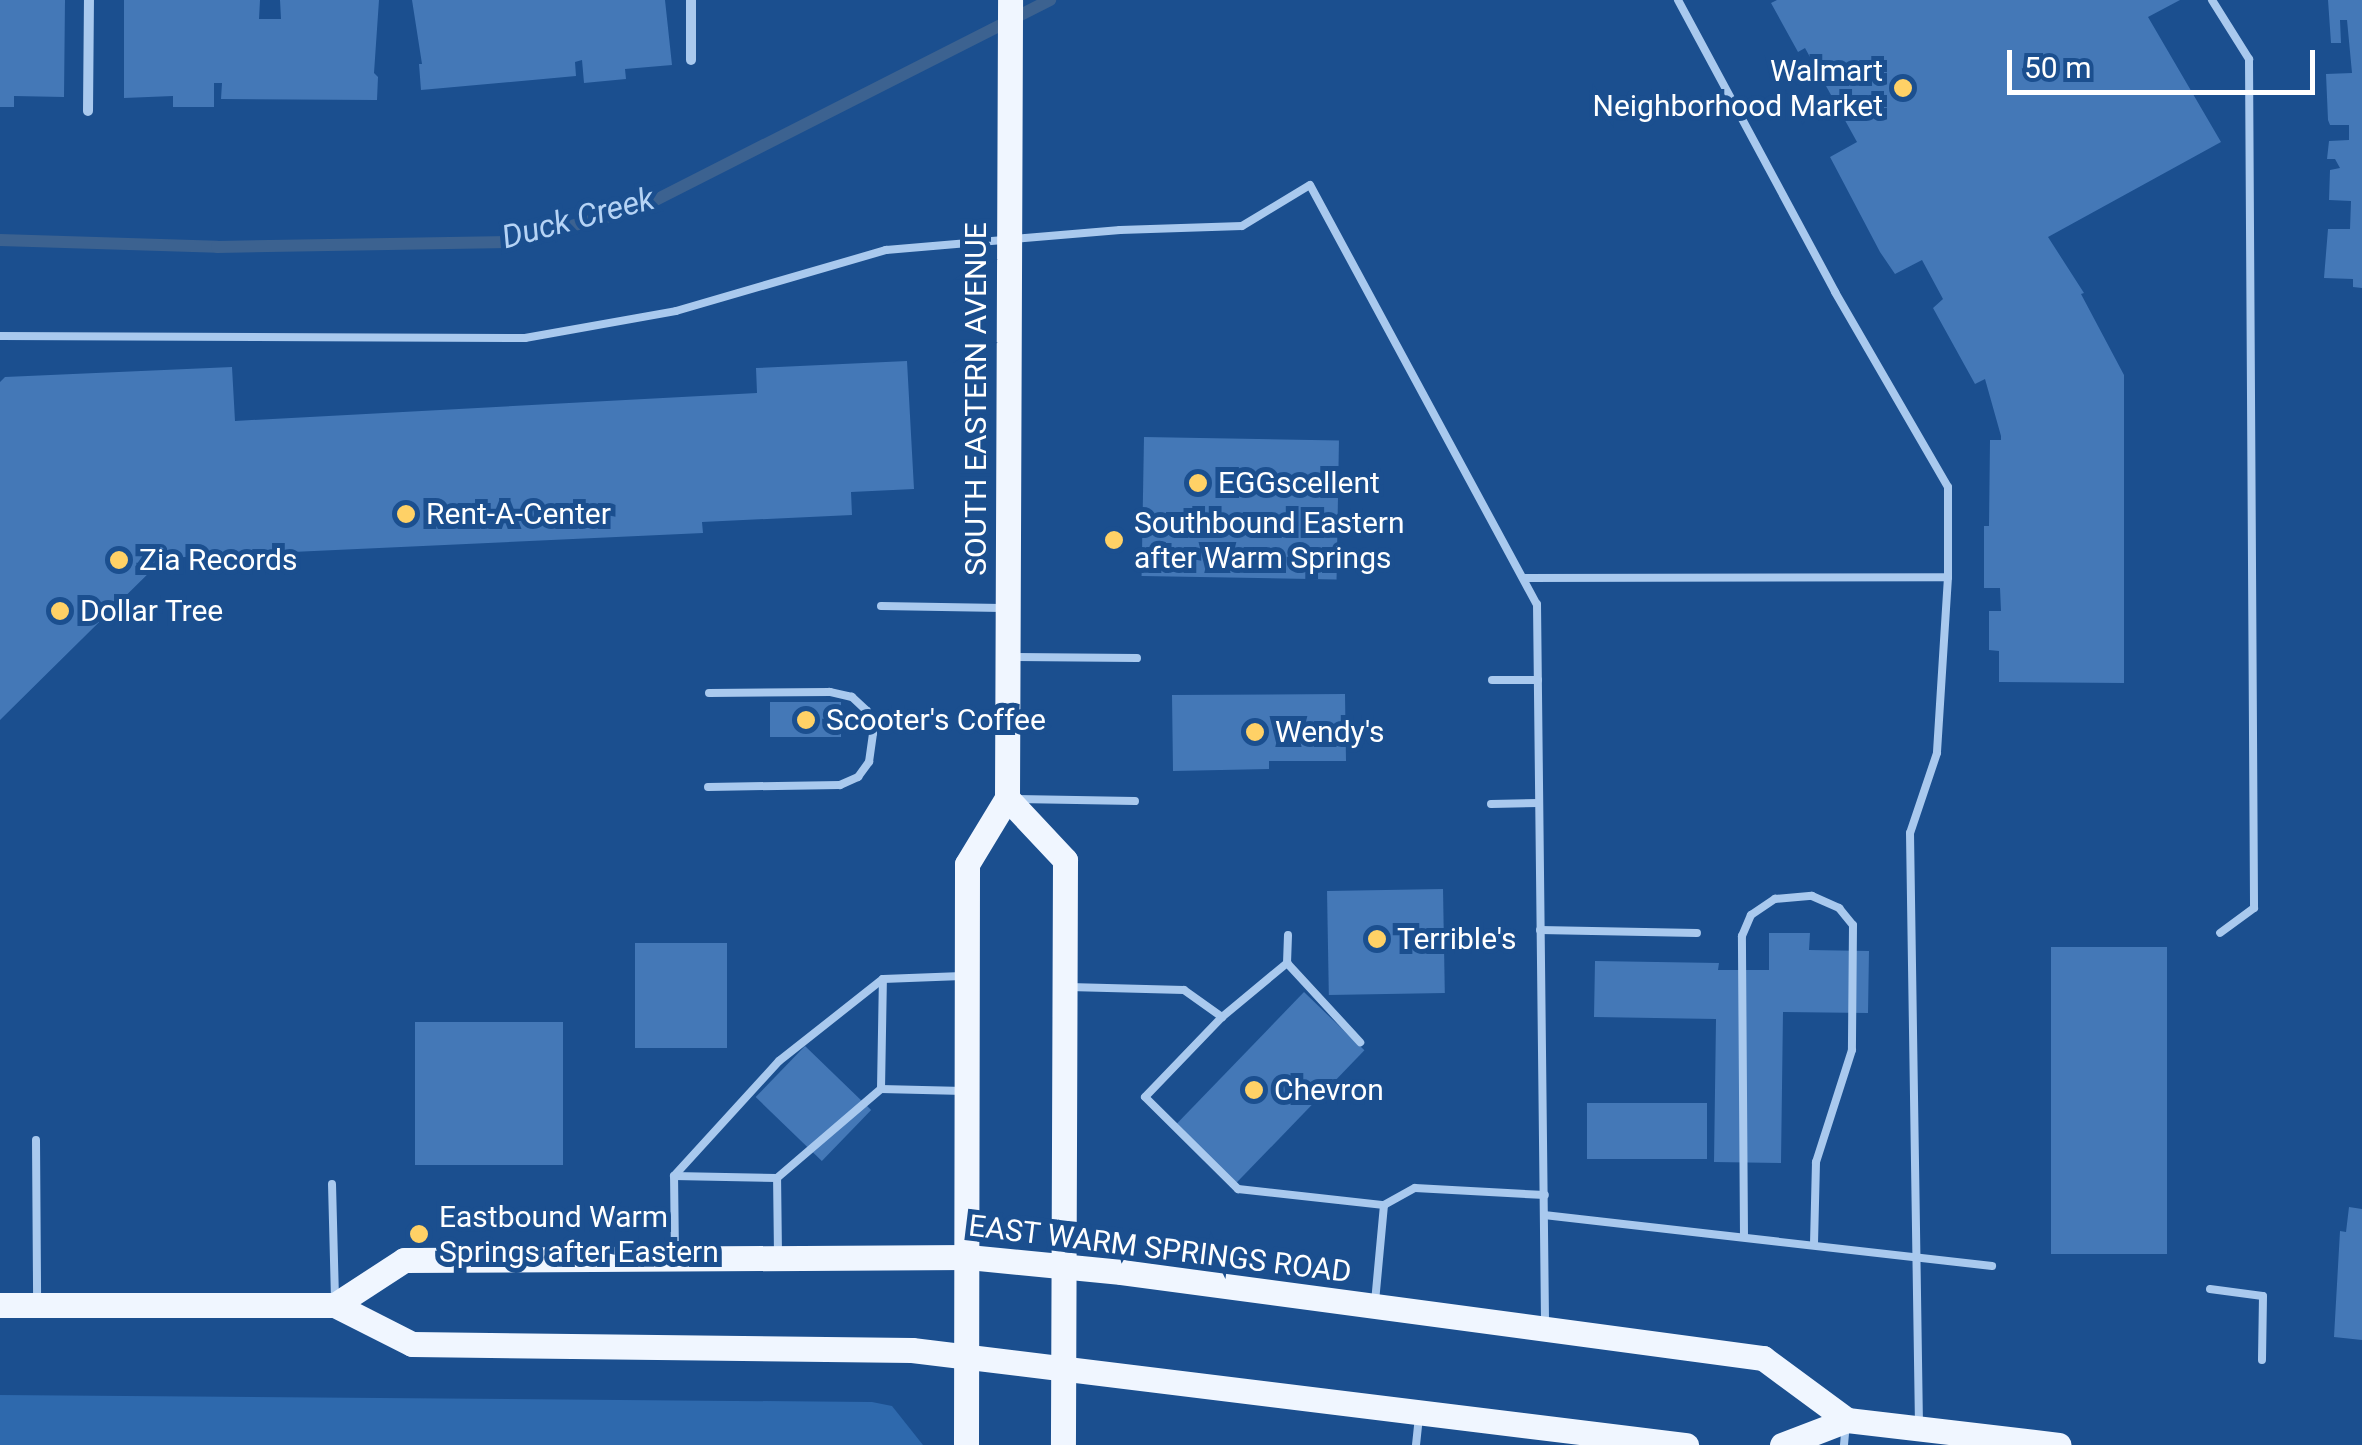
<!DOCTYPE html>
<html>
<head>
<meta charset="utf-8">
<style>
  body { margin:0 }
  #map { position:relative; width:2362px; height:1445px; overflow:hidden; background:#1b4f8f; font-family:Roboto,sans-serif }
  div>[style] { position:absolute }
  .green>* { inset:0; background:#2e69ad }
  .stream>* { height:12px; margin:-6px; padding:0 6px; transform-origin:6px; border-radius:6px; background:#3c6290 }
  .building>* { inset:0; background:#4478b7; transform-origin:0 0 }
  .lane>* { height:8px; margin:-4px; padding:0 4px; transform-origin:4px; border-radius:4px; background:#a9c9ee }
  .street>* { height:10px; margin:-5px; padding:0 5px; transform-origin:5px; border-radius:5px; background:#a9c9ee }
  .primary>* { height:25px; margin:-12.5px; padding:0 12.5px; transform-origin:12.5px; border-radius:12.5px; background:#f0f6ff }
  .dots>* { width:28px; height:28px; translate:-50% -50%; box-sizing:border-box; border:5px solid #1b4f8f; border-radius:50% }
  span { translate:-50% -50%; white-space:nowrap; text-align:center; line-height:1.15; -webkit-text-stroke:10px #1b4f8f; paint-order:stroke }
  .poi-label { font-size:30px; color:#fff }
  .right { translate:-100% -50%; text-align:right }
  .left { translate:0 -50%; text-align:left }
  .street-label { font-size:30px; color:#fff }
  .water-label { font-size:32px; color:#b5d3f5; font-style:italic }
  .scale { position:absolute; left:2007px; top:50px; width:308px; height:45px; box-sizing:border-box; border:5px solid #fff; border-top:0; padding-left:12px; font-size:30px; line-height:35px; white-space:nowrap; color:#fff; -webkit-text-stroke:8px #1b4f8f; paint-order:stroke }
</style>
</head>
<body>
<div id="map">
  <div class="green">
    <i style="clip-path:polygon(0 1395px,872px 1402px,892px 1406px,923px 1445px,0 1445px)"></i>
  </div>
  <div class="stream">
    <i style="left:0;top:240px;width:217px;rotate:1.8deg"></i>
    <i style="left:217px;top:247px;width:292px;rotate:-1deg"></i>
    <i style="left:509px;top:242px;width:135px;rotate:-14.5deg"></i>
    <i style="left:640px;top:208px;width:460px;rotate:-26.9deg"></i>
  </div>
  <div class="building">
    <i style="clip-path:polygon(0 0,65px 0,64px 97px,14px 96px,14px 107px,0 107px)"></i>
    <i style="clip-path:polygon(124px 0,260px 0,259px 19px,281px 19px,280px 0,379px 0,374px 73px,378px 77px,377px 100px,221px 99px,222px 83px,214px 83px,214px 107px,173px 107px,173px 96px,124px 98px)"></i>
    <i style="clip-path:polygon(412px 0,665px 0,672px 65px,625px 69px,626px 79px,584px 83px,582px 60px,575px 62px,576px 76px,421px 90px,419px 64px,422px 64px)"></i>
    <i style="clip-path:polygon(1777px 0,2180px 0,2148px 17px,2221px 142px,2048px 237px,2084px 293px,2081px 294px,2124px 375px,2124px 683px,1999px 682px,1999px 651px,1989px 650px,1989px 611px,2001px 611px,2000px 588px,1984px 588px,1984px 526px,1989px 526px,1990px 440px,2001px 440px,2001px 436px,1985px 379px,1975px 384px,1933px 308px,1943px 299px,1922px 260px,1895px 274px,1880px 252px,1830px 157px,1857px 142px,1805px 48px,1798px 52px,1771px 3px)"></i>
    <i style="clip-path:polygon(2328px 0,2362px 0,2362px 288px,2353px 287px,2353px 279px,2324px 278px,2328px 229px,2350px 229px,2351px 201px,2329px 200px,2330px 170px,2340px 168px,2335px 159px,2327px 159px,2329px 141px,2349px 140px,2349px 125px,2330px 125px,2328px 120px,2326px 74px,2352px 73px,2347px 20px,2340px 20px,2341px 43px,2331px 43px)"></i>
    <i style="clip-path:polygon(907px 361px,914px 489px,851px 492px,852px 515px,702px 522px,703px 533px,164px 558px,0 720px,0 382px,5px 377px,232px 367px,235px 421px,757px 393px,756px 368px)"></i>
    <i style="left:1144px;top:437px;width:195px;height:139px;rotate:1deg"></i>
    <i style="clip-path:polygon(1345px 694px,1346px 761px,1269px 761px,1269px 769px,1173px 771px,1172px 695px)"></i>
    <i style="left:841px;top:702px;width:35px;height:71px;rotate:90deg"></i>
    <i style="left:1443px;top:889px;width:104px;height:116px;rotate:89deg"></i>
    <i style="clip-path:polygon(1769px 933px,1810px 933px,1809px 950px,1869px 951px,1868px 1013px,1783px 1012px,1781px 1163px,1714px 1162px,1716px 1019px,1594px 1017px,1595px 961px,1719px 963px,1718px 970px,1769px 970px)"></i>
    <i style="left:635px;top:943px;width:92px;height:105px"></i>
    <i style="left:2051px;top:947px;width:116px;height:307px"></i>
    <i style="left:1304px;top:992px;width:84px;height:187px;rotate:44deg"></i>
    <i style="left:415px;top:1022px;width:148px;height:143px"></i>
    <i style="left:805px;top:1046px;width:92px;height:71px;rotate:44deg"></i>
    <i style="left:1587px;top:1103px;width:120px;height:56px"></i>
    <i style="clip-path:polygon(2349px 1207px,2362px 1209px,2362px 1340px,2334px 1337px,2340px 1231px,2346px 1232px)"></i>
  </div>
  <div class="lane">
    <i style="left:1678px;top:0;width:332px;rotate:61.7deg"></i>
    <i style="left:1835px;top:292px;width:225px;rotate:59.9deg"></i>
    <i style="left:1948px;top:487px;width:90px;rotate:90deg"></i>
    <i style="left:1948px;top:577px;width:176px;rotate:93.6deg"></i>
    <i style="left:1937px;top:753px;width:84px;rotate:108.6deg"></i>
    <i style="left:1910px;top:833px;width:591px;rotate:89.13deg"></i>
    <i style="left:2212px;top:0;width:70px;rotate:57.9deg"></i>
    <i style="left:2249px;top:59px;width:849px;rotate:89.66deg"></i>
    <i style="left:2254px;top:908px;width:42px;rotate:143.7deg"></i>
    <i style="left:0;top:336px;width:525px;rotate:0.22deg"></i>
    <i style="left:525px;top:338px;width:153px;rotate:-10.1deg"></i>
    <i style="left:676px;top:311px;width:219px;rotate:-16.2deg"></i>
    <i style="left:886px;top:250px;width:235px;rotate:-4.9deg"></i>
    <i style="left:1120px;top:230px;width:122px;rotate:-1.9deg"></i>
    <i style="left:1242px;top:226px;width:79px;rotate:-31.1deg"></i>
    <i style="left:1310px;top:185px;width:477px;rotate:61.6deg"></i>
    <i style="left:1537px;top:604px;width:721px;rotate:89.36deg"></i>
    <i style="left:1525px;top:578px;width:423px;rotate:-0.1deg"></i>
    <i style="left:881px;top:606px;width:121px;rotate:0.9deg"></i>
    <i style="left:1012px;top:657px;width:125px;rotate:0.5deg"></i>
    <i style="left:1492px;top:680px;width:46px"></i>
    <i style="left:708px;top:787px;width:132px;rotate:-0.9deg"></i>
    <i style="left:840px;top:785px;width:20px;rotate:-24deg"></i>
    <i style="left:858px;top:777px;width:19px;rotate:-54deg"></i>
    <i style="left:869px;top:762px;width:29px;rotate:-82deg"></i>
    <i style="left:873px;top:733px;width:23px;rotate:-105deg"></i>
    <i style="left:867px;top:711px;width:21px;rotate:-137deg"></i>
    <i style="left:852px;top:697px;width:23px;rotate:-167deg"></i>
    <i style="left:830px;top:692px;width:121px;rotate:179.5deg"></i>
    <i style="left:1017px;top:799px;width:118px;rotate:1deg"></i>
    <i style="left:1491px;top:804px;width:48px;rotate:-1.2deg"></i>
    <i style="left:1540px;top:930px;width:157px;rotate:1.1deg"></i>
    <i style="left:1288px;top:935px;width:28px;rotate:92deg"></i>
    <i style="left:1287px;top:963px;width:108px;rotate:47.3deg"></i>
    <i style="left:1069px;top:987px;width:115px;rotate:1.5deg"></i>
    <i style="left:1184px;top:990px;width:47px;rotate:35.4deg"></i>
    <i style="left:1222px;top:1017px;width:111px;rotate:133.9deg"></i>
    <i style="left:1145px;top:1097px;width:131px;rotate:44.7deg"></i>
    <i style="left:1238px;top:1189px;width:147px;rotate:6.3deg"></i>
    <i style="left:1384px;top:1205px;width:35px;rotate:-29deg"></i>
    <i style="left:1415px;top:1188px;width:130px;rotate:3.1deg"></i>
    <i style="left:1222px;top:1017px;width:85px;rotate:-39.7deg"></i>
    <i style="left:881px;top:1089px;width:110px;rotate:-89deg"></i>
    <i style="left:36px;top:1140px;width:160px;rotate:89.6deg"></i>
    <i style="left:674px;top:1176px;width:103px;rotate:1.1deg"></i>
    <i style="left:332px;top:1184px;width:112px;rotate:88.5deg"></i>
    <i style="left:1544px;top:1215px;width:451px;rotate:6.5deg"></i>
    <i style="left:1744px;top:1236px;width:300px;rotate:-90.4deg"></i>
    <i style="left:1742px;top:936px;width:23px;rotate:-67deg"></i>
    <i style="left:1751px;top:915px;width:29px;rotate:-34deg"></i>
    <i style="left:1775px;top:899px;width:37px;rotate:-5deg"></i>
    <i style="left:1812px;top:896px;width:30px;rotate:24deg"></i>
    <i style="left:1839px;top:908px;width:22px;rotate:51deg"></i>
    <i style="left:1853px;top:925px;width:125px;rotate:90.5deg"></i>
    <i style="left:1852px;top:1050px;width:118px;rotate:107.8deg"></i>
    <i style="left:1816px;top:1162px;width:81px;rotate:91.4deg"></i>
    <i style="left:675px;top:1255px;width:79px;rotate:-90.7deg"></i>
    <i style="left:674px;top:1176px;width:156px;rotate:-47.6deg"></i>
    <i style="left:779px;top:1061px;width:132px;rotate:-38.3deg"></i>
    <i style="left:883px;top:979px;width:79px;rotate:-2.2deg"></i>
    <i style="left:778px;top:1255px;width:77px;rotate:-90.7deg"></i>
    <i style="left:777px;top:1178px;width:137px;rotate:-40.6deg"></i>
    <i style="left:881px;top:1089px;width:83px;rotate:1.4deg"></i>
    <i style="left:2210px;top:1289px;width:53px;rotate:7.5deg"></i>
    <i style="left:2263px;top:1296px;width:64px;rotate:90.9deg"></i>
    <i style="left:1375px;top:1302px;width:97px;rotate:-84.7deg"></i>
    <i style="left:1416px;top:1445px;width:28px;rotate:-84deg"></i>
    <i style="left:1844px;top:1445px;width:21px;rotate:-85deg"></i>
  </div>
  <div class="street">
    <i style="left:691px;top:60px;width:60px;rotate:-90deg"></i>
    <i style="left:88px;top:111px;width:111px;rotate:-89.5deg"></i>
  </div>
  <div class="primary">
    <i style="left:1007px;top:798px;width:85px;rotate:46.9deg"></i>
    <i style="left:1065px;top:860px;width:585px;rotate:90.2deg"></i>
    <i style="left:0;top:1305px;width:335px"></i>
    <i style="left:335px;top:1305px;width:86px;rotate:26.9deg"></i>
    <i style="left:412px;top:1344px;width:500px;rotate:0.69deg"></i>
    <i style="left:912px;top:1350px;width:780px;rotate:7deg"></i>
    <i style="left:335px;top:1305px;width:82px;rotate:-33.1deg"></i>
    <i style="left:404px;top:1260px;width:564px;rotate:-0.3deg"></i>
    <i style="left:968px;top:1257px;width:154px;rotate:5.6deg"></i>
    <i style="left:1121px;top:1272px;width:648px;rotate:7.63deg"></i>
    <i style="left:1763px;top:1358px;width:104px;rotate:36.4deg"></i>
    <i style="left:966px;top:1445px;width:581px;rotate:-89.9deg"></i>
    <i style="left:967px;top:864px;width:77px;rotate:-58.8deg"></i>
    <i style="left:1007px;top:798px;width:798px;rotate:-89.78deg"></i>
    <i style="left:1782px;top:1445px;width:70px;rotate:-21deg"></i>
    <i style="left:1847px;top:1420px;width:213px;rotate:6.7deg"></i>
  </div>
  <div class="dots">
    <i style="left:1903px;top:88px;background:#ffd166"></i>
    <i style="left:1198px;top:483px;background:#ffd166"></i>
    <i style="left:406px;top:514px;background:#ffd166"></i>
    <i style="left:1114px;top:540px;background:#ffd166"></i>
    <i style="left:119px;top:560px;background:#ffd166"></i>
    <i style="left:60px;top:611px;background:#ffd166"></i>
    <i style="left:806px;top:720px;background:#ffd166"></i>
    <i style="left:1255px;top:732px;background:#ffd166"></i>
    <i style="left:1377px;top:939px;background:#ffd166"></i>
    <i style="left:1254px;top:1090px;background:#ffd166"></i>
    <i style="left:419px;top:1234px;background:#ffd166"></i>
  </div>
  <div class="poi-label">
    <span class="right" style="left:1883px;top:88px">Walmart<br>Neighborhood Market</span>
    <span class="left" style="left:1218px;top:483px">EGGscellent</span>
    <span class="left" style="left:426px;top:514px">Rent-A-Center</span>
    <span class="left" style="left:1134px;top:540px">Southbound Eastern<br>after Warm Springs</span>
    <span class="left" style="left:139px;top:560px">Zia Records</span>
    <span class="left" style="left:80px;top:611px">Dollar Tree</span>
    <span class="left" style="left:826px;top:720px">Scooter's Coffee</span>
    <span class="left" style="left:1275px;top:732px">Wendy's</span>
    <span class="left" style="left:1397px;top:939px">Terrible's</span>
    <span class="left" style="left:1274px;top:1090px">Chevron</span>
    <span class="left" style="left:439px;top:1234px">Eastbound Warm<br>Springs after Eastern</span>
  </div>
  <div class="street-label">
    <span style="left:976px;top:399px;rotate:-90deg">SOUTH EASTERN AVENUE</span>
    <span style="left:1160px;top:1249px;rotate:7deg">EAST WARM SPRINGS ROAD</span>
  </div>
  <div class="water-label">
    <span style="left:578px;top:218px;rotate:-15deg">Duck Creek</span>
  </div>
  <div class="scale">50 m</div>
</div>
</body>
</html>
